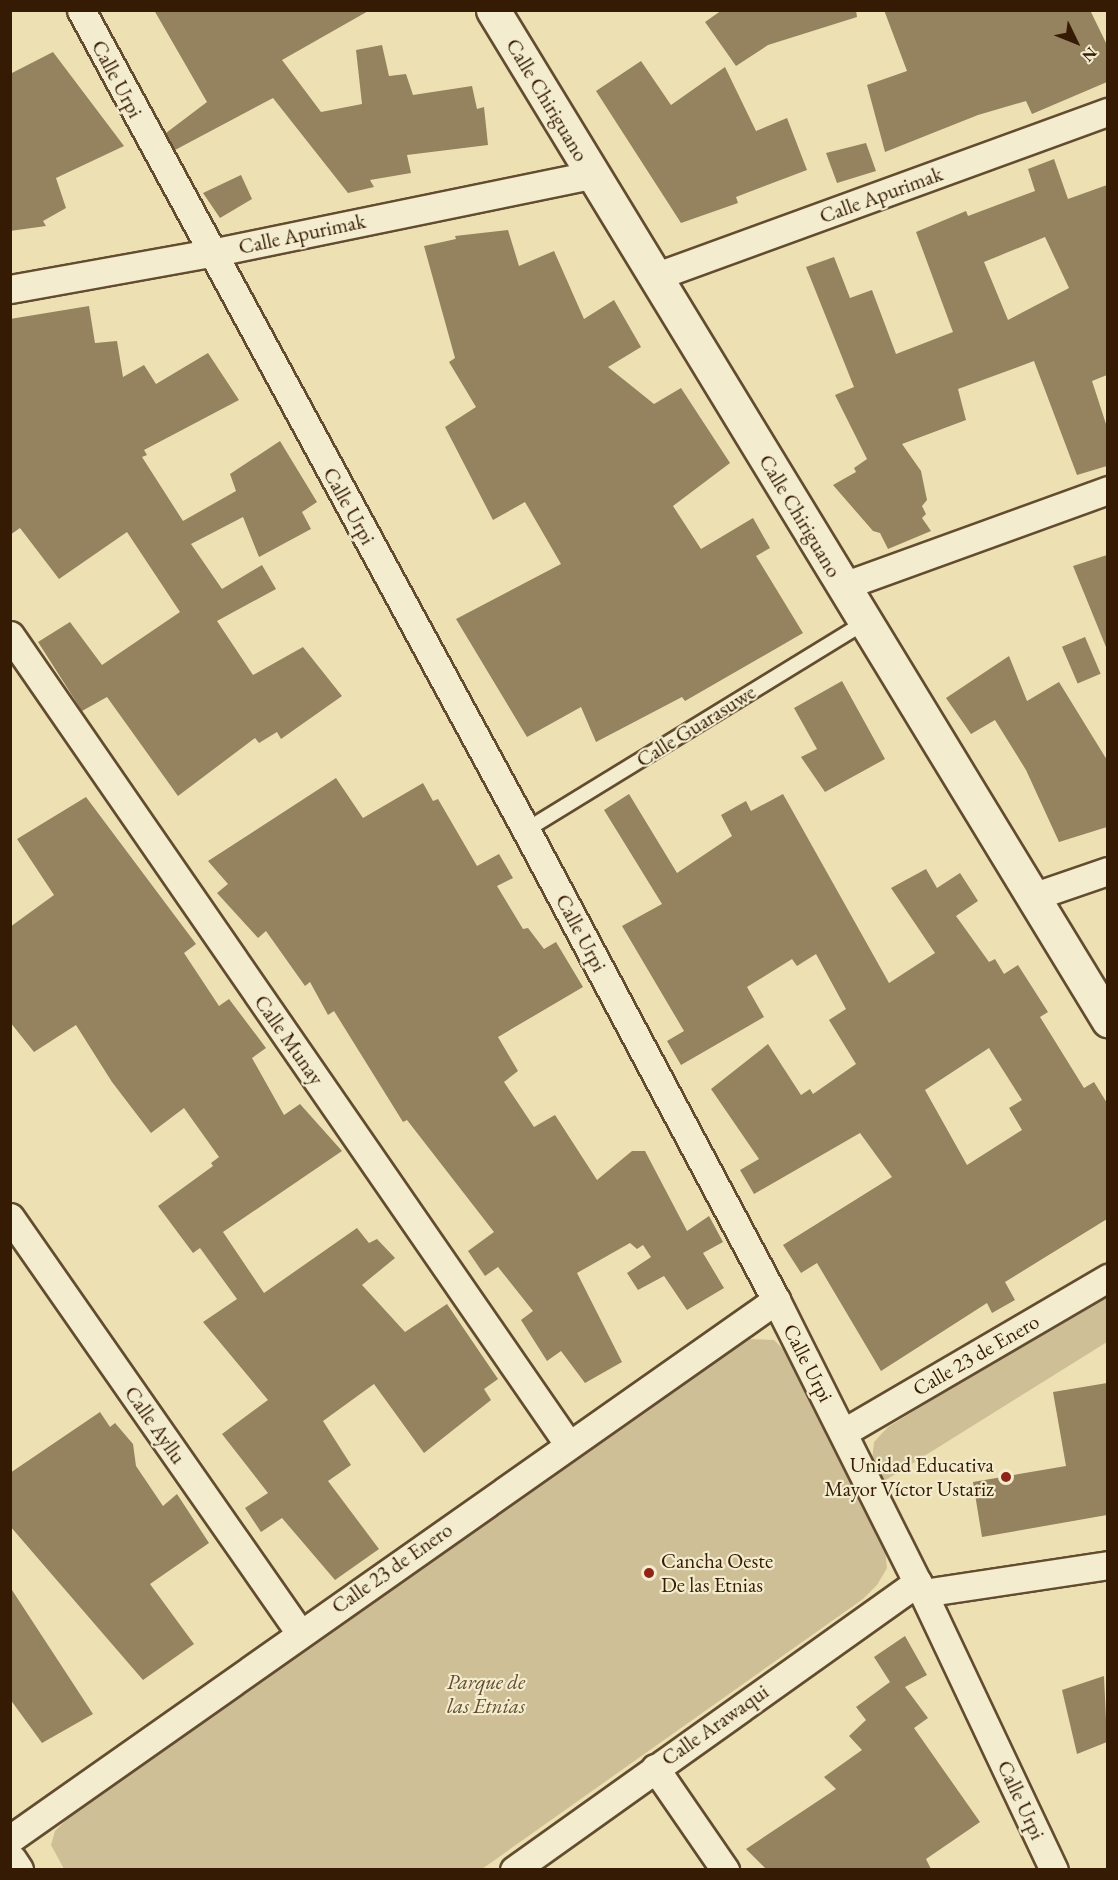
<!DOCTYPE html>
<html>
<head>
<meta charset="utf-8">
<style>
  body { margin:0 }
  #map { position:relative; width:1118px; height:1880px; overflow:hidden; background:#ede1b4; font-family:"EB Garamond",serif }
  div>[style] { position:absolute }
  .green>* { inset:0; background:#cebf96 }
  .building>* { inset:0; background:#95825f; transform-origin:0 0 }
  .roads { filter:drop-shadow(2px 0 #634c2f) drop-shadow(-2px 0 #634c2f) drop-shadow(0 2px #634c2f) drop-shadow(0 -2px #634c2f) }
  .lane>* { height:14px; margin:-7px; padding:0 7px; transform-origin:7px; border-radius:7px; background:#f3ecce }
  .street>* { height:27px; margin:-13.5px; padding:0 13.5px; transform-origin:13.5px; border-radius:13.5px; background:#f3ecce }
  .secondary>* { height:33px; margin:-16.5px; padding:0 16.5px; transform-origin:16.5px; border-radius:16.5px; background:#f3ecce }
  .dots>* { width:16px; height:16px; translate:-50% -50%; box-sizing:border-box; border:3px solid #f3ecce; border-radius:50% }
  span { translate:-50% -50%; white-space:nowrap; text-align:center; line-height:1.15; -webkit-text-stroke:4.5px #f3ecce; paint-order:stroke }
  .street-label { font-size:21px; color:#351b03 }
  .poi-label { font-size:21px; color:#351b03 }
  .right { translate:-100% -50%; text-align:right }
  .left { translate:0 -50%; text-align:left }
  .park-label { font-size:21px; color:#634c2f; font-style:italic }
  .frame { position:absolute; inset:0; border:12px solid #351b03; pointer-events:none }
  .north { position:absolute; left:1046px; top:12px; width:60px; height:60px; -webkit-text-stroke:4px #f3ecce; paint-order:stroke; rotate:133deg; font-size:16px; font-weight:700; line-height:24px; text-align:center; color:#351b03 }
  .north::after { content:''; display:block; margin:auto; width:21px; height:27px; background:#351b03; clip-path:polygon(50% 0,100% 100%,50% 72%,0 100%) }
</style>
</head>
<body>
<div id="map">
  <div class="green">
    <i style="clip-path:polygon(1107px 1292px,1107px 1342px,881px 1483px,872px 1461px,874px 1442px,888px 1427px)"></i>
    <i style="clip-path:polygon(749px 1339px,774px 1340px,785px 1351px,885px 1549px,887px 1568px,877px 1585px,863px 1599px,482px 1869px,64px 1869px,51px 1845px,55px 1831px,70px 1816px)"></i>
  </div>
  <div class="building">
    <i style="clip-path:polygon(154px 10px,370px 10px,282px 60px,321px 112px,362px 104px,356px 50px,382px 45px,389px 76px,406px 74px,413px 95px,472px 86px,477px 109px,484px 107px,488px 145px,407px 155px,411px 173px,370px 180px,374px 187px,348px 193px,273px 98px,175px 150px,166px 133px,207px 102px)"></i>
    <i style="clip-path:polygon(722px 10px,856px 10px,857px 17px,768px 45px,736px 66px,705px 22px)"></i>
    <i style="clip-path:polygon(884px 10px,1090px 10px,1107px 45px,1107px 82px,1032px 114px,1026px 101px,978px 115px,885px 152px,867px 85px,907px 71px)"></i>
    <i style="clip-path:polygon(53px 52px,124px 146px,56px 178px,66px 208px,43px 221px,46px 226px,10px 231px,10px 74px)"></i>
    <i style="clip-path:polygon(641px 61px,671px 105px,725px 67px,756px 131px,787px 118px,807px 170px,736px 197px,738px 203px,681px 223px,596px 91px)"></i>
    <i style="clip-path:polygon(866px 143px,876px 171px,837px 183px,826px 153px)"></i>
    <i style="clip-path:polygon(evenodd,1054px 159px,1068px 199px,1107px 185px,1107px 375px,1092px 381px,1107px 427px,1107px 466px,1077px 475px,1034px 361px,958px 389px,966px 420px,902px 444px,921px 471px,927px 500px,922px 506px,926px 514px,922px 518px,931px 531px,888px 549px,880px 533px,873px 531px,833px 485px,856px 472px,854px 468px,867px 459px,835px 395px,854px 387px,806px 267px,834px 257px,850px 298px,872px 290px,896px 354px,953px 332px,916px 232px,966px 211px,968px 216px,1035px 191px,1028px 169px,1054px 159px,1045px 237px,1069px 288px,1008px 320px,984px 262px,1045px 237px)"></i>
    <i style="clip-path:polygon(241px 175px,252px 199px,220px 218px,203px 193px)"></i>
    <i style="clip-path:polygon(508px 230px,519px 266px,554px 251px,584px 319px,614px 300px,641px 347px,608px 367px,654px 404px,681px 388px,730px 463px,673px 506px,701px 549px,753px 518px,770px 548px,756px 556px,803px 633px,685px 701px,682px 697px,596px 742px,581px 707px,527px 737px,456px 619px,561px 564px,525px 502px,493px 520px,445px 427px,476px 407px,449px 362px,455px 358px,424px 246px,456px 239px,455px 236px)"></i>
    <i style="clip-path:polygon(89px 306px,95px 343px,117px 341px,123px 377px,144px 365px,156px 384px,208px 353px,239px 400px,144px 450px,147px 455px,142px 457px,183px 521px,236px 491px,230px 474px,280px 441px,317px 502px,302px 512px,311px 529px,259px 557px,243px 517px,191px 544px,222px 589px,262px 565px,276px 589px,217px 621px,253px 675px,303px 647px,342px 696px,281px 739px,277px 732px,259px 743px,255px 738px,178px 796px,107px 697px,82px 711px,38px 642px,70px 622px,102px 665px,180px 612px,127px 532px,59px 579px,20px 528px,10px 535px,10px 319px)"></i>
    <i style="clip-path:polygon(1107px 555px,1107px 647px,1106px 647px,1073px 566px)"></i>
    <i style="left:1085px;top:637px;width:40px;height:25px;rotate:67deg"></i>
    <i style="clip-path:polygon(1009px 656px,1027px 701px,1059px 682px,1107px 760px,1107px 827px,1059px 842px,1026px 770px,995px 720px,971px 734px,946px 698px)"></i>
    <i style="clip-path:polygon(842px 681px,885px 759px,825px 792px,801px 757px,817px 749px,794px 708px)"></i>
    <i style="clip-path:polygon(336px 778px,363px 818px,423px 783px,433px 801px,438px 799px,477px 866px,499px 854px,513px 878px,497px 886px,523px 929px,528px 928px,544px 949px,556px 942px,583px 987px,498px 1037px,518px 1071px,504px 1082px,534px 1127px,555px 1115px,597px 1180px,632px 1151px,645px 1151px,687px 1231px,709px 1216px,723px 1242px,703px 1253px,724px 1288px,687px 1310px,664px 1276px,638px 1290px,627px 1273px,651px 1257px,643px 1245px,637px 1249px,630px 1243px,577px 1273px,622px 1362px,585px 1383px,561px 1351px,547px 1361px,521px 1320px,533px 1311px,498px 1267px,485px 1276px,468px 1251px,494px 1232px,407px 1120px,403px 1122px,334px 1011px,328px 1015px,310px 982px,305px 986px,266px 931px,258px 938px,217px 893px,228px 884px,208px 861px)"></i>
    <i style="clip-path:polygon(evenodd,629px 794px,677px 873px,732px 836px,721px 815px,746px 801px,751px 811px,783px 794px,889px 983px,935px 953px,891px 888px,926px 869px,937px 888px,960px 873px,978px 901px,956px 916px,989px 962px,995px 959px,1004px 974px,1018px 965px,1048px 1012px,1040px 1017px,1084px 1088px,1094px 1082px,1107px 1103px,1107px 1219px,1005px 1282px,1015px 1300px,992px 1313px,987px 1303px,881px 1371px,817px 1263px,801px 1273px,783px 1245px,892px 1177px,860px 1133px,754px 1194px,740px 1170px,759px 1159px,711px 1089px,768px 1044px,801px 1095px,810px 1089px,813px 1094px,856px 1064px,829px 1020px,846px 1009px,816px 954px,797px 966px,792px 959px,747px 987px,764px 1017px,681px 1065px,667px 1041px,684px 1031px,622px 926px,662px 904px,604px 810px,629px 794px,989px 1048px,1022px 1100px,1009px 1108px,1022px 1130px,967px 1165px,925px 1090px,989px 1048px)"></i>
    <i style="clip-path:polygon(86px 797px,196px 944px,184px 953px,219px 1006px,229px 999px,266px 1048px,252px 1058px,284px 1115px,300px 1104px,342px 1151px,223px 1232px,264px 1293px,357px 1228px,369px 1243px,377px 1239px,395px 1258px,362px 1285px,405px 1332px,447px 1304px,498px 1379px,484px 1389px,491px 1400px,424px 1453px,374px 1384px,323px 1421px,351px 1465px,328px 1481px,379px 1549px,335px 1580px,282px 1518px,261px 1532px,245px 1508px,268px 1493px,222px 1434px,268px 1400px,203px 1322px,237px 1299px,200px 1248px,193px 1253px,158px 1206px,213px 1166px,211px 1163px,219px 1157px,184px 1108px,151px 1133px,112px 1082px,76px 1025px,34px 1052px,10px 1022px,10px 927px,54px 895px,17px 839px)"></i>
    <i style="clip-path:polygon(1107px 1383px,1107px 1515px,982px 1537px,973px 1482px,1066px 1466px,1053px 1392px)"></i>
    <i style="clip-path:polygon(100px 1412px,110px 1427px,115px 1423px,133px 1444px,136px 1466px,163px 1506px,177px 1494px,209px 1543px,150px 1584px,194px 1644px,143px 1680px,10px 1526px,10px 1473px)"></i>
    <i style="clip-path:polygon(10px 1587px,93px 1714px,42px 1743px,10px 1699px)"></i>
    <i style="clip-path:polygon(905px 1636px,927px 1675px,905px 1687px,928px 1718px,914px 1728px,980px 1822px,926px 1859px,931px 1869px,766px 1869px,746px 1849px,836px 1789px,824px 1777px,862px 1750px,849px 1736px,866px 1720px,856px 1707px,890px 1682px,874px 1657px)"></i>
    <i style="clip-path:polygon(1104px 1676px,1107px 1742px,1077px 1754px,1062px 1690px)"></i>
  </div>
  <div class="roads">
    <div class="lane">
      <i style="left:526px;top:830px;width:398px;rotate:-31.5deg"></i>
    </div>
    <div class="street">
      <i style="left:81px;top:10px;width:933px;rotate:61.51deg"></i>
      <i style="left:526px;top:830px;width:532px;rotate:61.99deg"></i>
      <i style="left:776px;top:1300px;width:328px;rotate:63.4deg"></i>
      <i style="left:923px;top:1593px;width:306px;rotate:64.7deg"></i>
      <i style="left:654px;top:277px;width:483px;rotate:-20deg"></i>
      <i style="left:10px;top:289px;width:204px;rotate:-10.2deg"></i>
      <i style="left:211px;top:253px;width:389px;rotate:-11.6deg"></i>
      <i style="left:843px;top:586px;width:282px;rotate:-19.9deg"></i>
      <i style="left:10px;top:635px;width:983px;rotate:55.4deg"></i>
      <i style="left:1032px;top:897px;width:80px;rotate:-18.9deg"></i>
      <i style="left:10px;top:1217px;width:507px;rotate:55.12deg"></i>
      <i style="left:844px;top:1432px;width:306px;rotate:-30.3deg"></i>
      <i style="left:923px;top:1593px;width:187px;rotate:-8.6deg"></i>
      <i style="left:655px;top:1768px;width:124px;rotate:55.5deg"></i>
      <i style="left:10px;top:1839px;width:937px;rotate:-35.13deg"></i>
      <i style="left:514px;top:1870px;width:496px;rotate:-35.5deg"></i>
    </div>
    <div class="secondary">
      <i style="left:493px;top:10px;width:1183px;rotate:58.66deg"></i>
      <i style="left:10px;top:1861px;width:11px;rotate:56deg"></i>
    </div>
  </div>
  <div class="dots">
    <i style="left:1006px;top:1477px;background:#8f2418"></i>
    <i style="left:649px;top:1573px;background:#8f2418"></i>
  </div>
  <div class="street-label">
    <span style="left:117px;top:79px;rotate:62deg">Calle Urpi</span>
    <span style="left:547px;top:100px;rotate:59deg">Calle Chiriguano</span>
    <span style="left:881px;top:195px;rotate:-20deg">Calle Apurimak</span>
    <span style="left:302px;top:234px;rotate:-12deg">Calle Apurimak</span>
    <span style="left:349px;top:506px;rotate:61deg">Calle Urpi</span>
    <span style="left:800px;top:516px;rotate:59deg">Calle Chiriguano</span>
    <span style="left:696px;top:726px;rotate:-32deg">Calle Guarasuwe</span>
    <span style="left:581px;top:933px;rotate:62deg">Calle Urpi</span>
    <span style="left:289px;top:1040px;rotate:55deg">Calle Munay</span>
    <span style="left:976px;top:1355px;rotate:-30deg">Calle 23 de Enero</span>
    <span style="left:808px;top:1363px;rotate:63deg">Calle Urpi</span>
    <span style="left:155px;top:1425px;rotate:55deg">Calle Ayllu</span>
    <span style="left:392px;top:1568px;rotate:-35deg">Calle 23 de Enero</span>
    <span style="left:715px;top:1725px;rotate:-35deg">Calle Arawaqui</span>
    <span style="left:1021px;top:1800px;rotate:65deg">Calle Urpi</span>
  </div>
  <div class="poi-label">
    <span class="right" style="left:994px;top:1477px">Unidad Educativa<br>Mayor Víctor Ustariz</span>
    <span class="left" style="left:661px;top:1573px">Cancha Oeste<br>De las Etnias</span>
  </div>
  <div class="park-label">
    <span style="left:486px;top:1694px">Parque de<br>las Etnias</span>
  </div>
  <div class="frame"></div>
  <div class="north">N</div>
</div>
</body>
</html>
